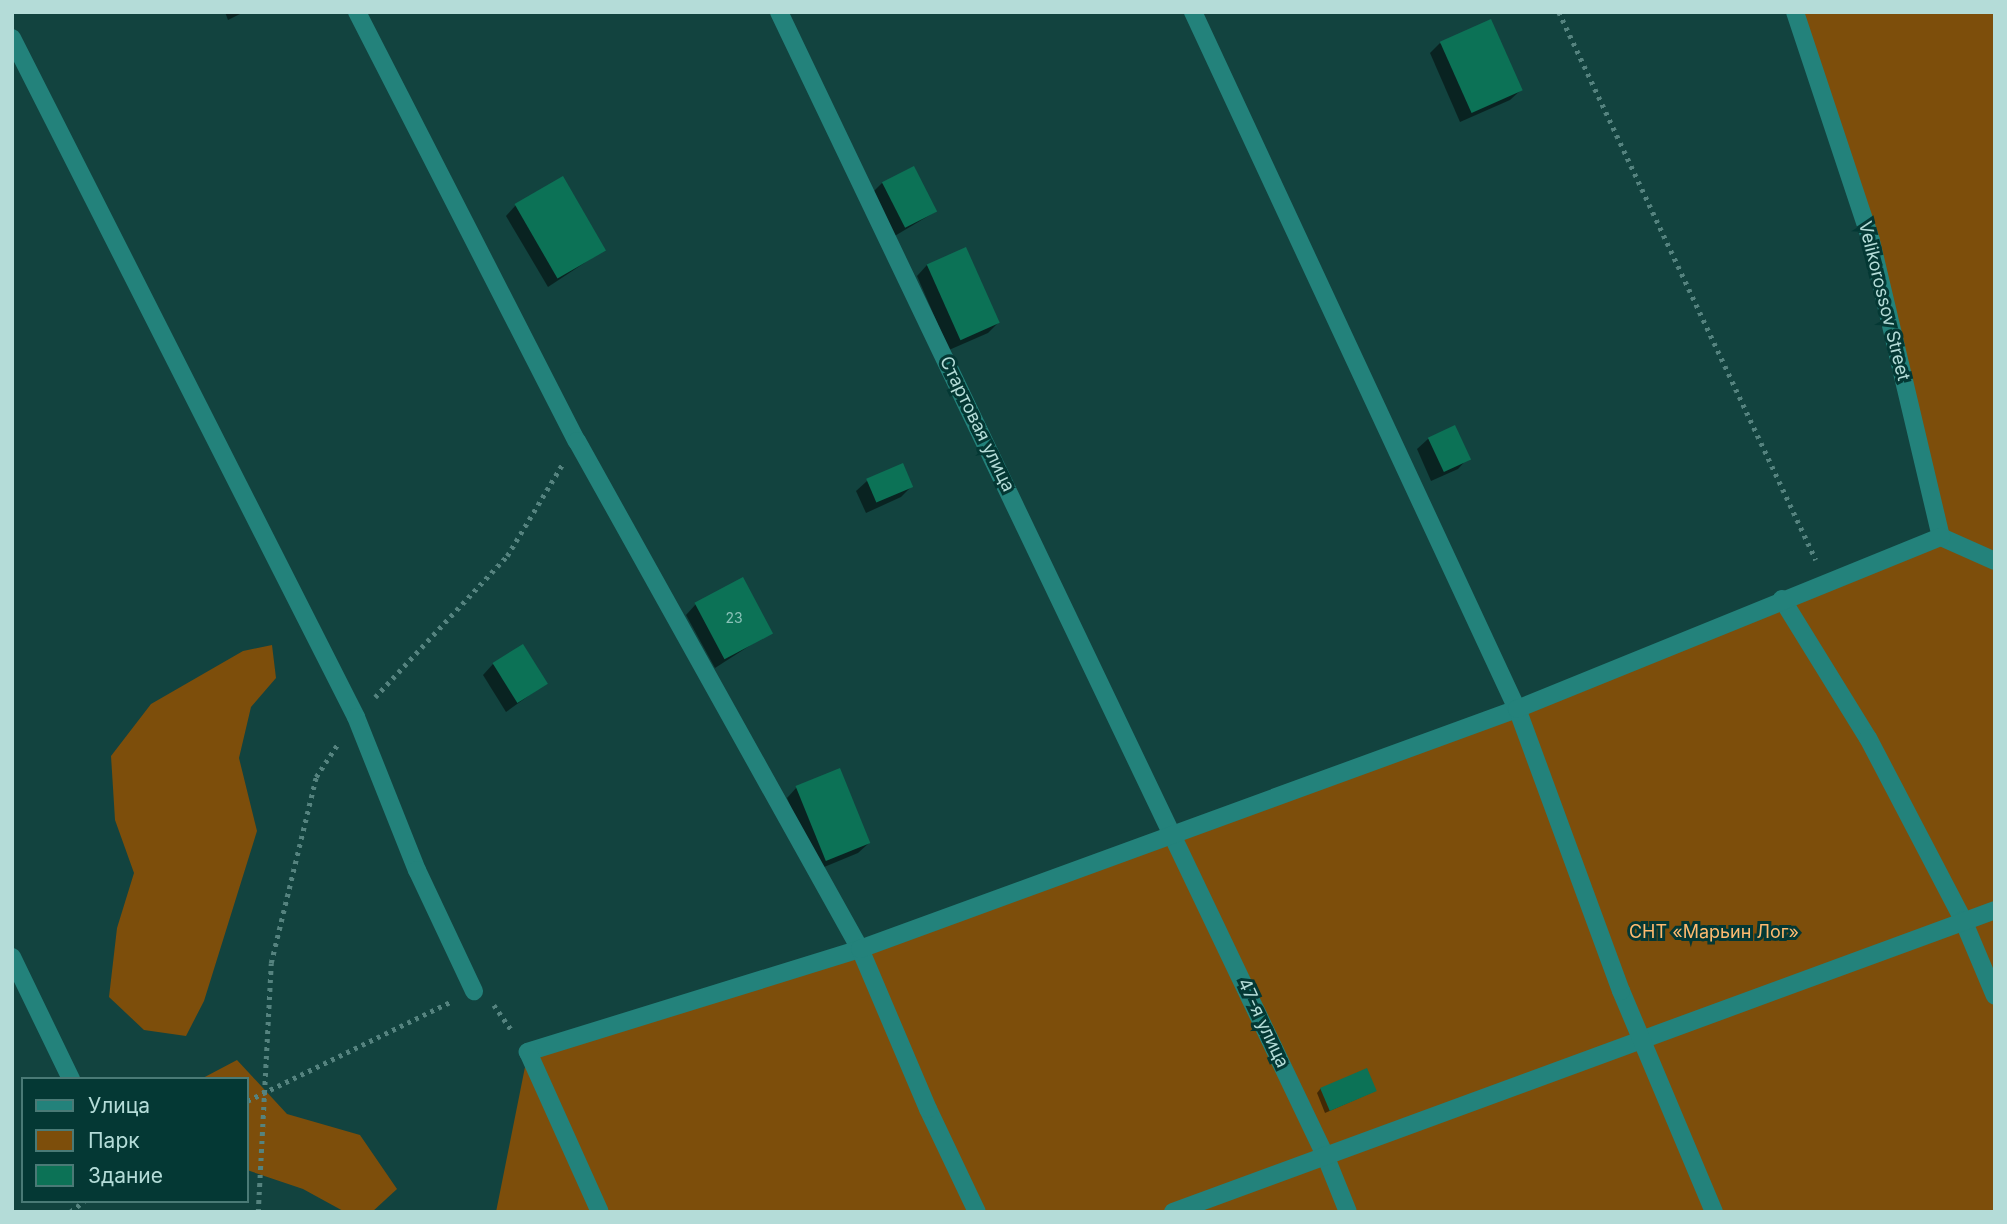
<!DOCTYPE html>
<html>
<head>
<meta charset="utf-8">
<style>
  body { margin:0 }
  #map { position:relative; width:2007px; height:1224px; overflow:hidden; background:#12433f; font-family:Inter,sans-serif }
  div>[style] { position:absolute }
  .green>* { inset:0; background:#7d4e0b }
  .shadow>* { inset:0; background:#0007 }
  .building>* { inset:0; background:#0c7256; transform-origin:0 0 }
  .path>* { height:4.5px; margin-top:-2.25px; transform-origin:0; background:repeating-linear-gradient(90deg,#55837f 0 3.5px,transparent 0 8.5px) }
  .minor>* { height:18px; margin:-9px; padding:0 9px; transform-origin:9px; border-radius:9px; background:#23827b }
  span { translate:-50% -50%; white-space:nowrap; text-align:center; line-height:1.15; -webkit-text-stroke:6px #043834; paint-order:stroke }
  .number-label { font-size:14px; color:#8ac2b8 }
  .number-label span { -webkit-text-stroke-width:0 }
  .street-label { font-size:18px; color:#b4dcd8 }
  .park-label { font-size:18px; color:#feba70 }
  .frame { position:absolute; inset:0; border:14px solid #b4dcd8; pointer-events:none }
  .legend { position:absolute; left:21px; top:1077px; width:228px; height:126px; box-sizing:border-box; background:#043834; border:2px solid #4a7a76; margin:0; padding:9px 12px; list-style:none; font-size:21px; color:#b4dcd8 }
  .legend li { display:flex; align-items:center; gap:14px; height:35px }
  .legend b { width:35px; border:2px solid #4a7a76 }
</style>
</head>
<body>
<div id="map">
  <div class="green">
    <i style="clip-path:polygon(1795px 12px,1995px 12px,1995px 1212px,496px 1212px,528px 1052px,1174px 836px,1941px 537px,1871px 241px)"></i>
    <i style="clip-path:polygon(272px 645px,276px 678px,251px 707px,239px 758px,257px 831px,204px 1001px,186px 1036px,144px 1030px,109px 997px,117px 928px,134px 873px,115px 820px,111px 756px,151px 704px,243px 651px)"></i>
    <i style="clip-path:polygon(237px 1060px,287px 1114px,360px 1135px,397px 1189px,372px 1212px,345px 1212px,303px 1189px,247px 1170px,247px 1079px,201px 1079px)"></i>
  </div>
  <div class="shadow">
    <i style="clip-path:polygon(225px 12px,244px 12px,228px 20px)"></i>
    <i style="clip-path:polygon(1440px 43px,1521px 90px,1510px 100px,1460px 122px,1430px 53px)"></i>
    <i style="clip-path:polygon(882px 183px,935px 212px,893px 237px,872px 193px)"></i>
    <i style="clip-path:polygon(516px 205px,604px 250px,548px 287px,506px 216px)"></i>
    <i style="clip-path:polygon(927px 265px,998px 323px,988px 333px,949px 350px,917px 276px)"></i>
    <i style="clip-path:polygon(1455px 427px,1468px 458px,1458px 469px,1431px 481px,1417px 449px,1428px 439px)"></i>
    <i style="clip-path:polygon(867px 481px,911px 487px,901px 497px,866px 513px,856px 491px)"></i>
    <i style="clip-path:polygon(696px 604px,771px 632px,715px 668px,686px 615px)"></i>
    <i style="clip-path:polygon(493px 664px,545px 684px,506px 712px,483px 675px)"></i>
    <i style="clip-path:polygon(797px 787px,869px 843px,858px 853px,817px 870px,787px 798px)"></i>
    <i style="clip-path:polygon(1321px 1088px,1375px 1091px,1325px 1113px,1317px 1093px)"></i>
  </div>
  <div class="building">
    <i style="left:1491px;top:19px;width:78px;height:56px;rotate:66deg"></i>
    <i style="left:914px;top:166px;width:51px;height:36px;rotate:63deg"></i>
    <i style="left:563px;top:176px;width:86px;height:56px;rotate:60deg"></i>
    <i style="left:966px;top:247px;width:83px;height:43px;rotate:66deg"></i>
    <i style="left:1455px;top:425px;width:38px;height:30px;rotate:65deg"></i>
    <i style="left:903px;top:463px;width:26px;height:40px;rotate:67deg"></i>
    <i style="left:743px;top:577px;width:64px;height:55px;rotate:62deg"></i>
    <i style="left:523px;top:644px;width:47px;height:36px;rotate:58deg"></i>
    <i style="left:840px;top:768px;width:81px;height:48px;rotate:68deg"></i>
    <i style="left:1367px;top:1068px;width:25px;height:51px;rotate:67deg"></i>
  </div>
  <div class="path">
    <i style="left:1559px;top:12px;width:605px;rotate:64.87deg"></i>
    <i style="left:375px;top:697px;width:193px;rotate:-46.9deg"></i>
    <i style="left:507px;top:556px;width:106px;rotate:-58.9deg"></i>
    <i style="left:494px;top:1005px;width:33px;rotate:55deg"></i>
    <i style="left:247px;top:1101px;width:226px;rotate:-26deg"></i>
    <i style="left:70px;top:1212px;width:18px;rotate:-38deg"></i>
    <i style="left:258px;top:1212px;width:249px;rotate:-87deg"></i>
    <i style="left:271px;top:963px;width:191px;rotate:-76.4deg"></i>
    <i style="left:316px;top:777px;width:42px;rotate:-56.7deg"></i>
  </div>
  <div class="minor">
    <i style="left:357px;top:12px;width:482px;rotate:62.9deg"></i>
    <i style="left:577px;top:441px;width:582px;rotate:60.88deg"></i>
    <i style="left:860px;top:949px;width:348px;rotate:162.8deg"></i>
    <i style="left:528px;top:1052px;width:175px;rotate:65.8deg"></i>
    <i style="left:779px;top:12px;width:1267px;rotate:64.47deg"></i>
    <i style="left:1325px;top:1155px;width:61px;rotate:68deg"></i>
    <i style="left:1795px;top:12px;width:241px;rotate:71.6deg"></i>
    <i style="left:1871px;top:241px;width:304px;rotate:76.7deg"></i>
    <i style="left:1941px;top:537px;width:59px;rotate:24deg"></i>
    <i style="left:12px;top:38px;width:761px;rotate:63.13deg"></i>
    <i style="left:356px;top:717px;width:165px;rotate:68.3deg"></i>
    <i style="left:417px;top:870px;width:134px;rotate:64.8deg"></i>
    <i style="left:1782px;top:599px;width:163px;rotate:58.3deg"></i>
    <i style="left:1868px;top:738px;width:205px;rotate:62.4deg"></i>
    <i style="left:1963px;top:920px;width:82px;rotate:67.2deg"></i>
    <i style="left:12px;top:957px;width:136px;rotate:64.2deg"></i>
    <i style="left:977px;top:1212px;width:114px;rotate:-115.4deg"></i>
    <i style="left:928px;top:1109px;width:174px;rotate:-113deg"></i>
    <i style="left:860px;top:949px;width:699px;rotate:-20.07deg"></i>
    <i style="left:1517px;top:709px;width:769px;rotate:-114.93deg"></i>
    <i style="left:1173px;top:1212px;width:876px;rotate:-20.17deg"></i>
    <i style="left:1714px;top:1212px;width:240px;rotate:-112.8deg"></i>
    <i style="left:1621px;top:991px;width:301px;rotate:-110.2deg"></i>
    <i style="left:1517px;top:709px;width:458px;rotate:-22.1deg"></i>
  </div>
  <div class="number-label">
    <span style="left:734px;top:618px">23</span>
  </div>
  <div class="street-label">
    <span style="left:1884px;top:301px;rotate:76deg">Velikorossov Street</span>
    <span style="left:977px;top:424px;rotate:64deg">Стартовая улица</span>
    <span style="left:1263px;top:1023px;rotate:65deg">47-я улица</span>
  </div>
  <div class="park-label">
    <span style="left:1714px;top:932px">СНТ «Марьин Лог»</span>
  </div>
  <div class="frame"></div>
  <ul class="legend">
  <li><b style="height:9px;background:#23827b"></b>Улица</li>
  <li><b style="height:19px;background:#7d4e0b"></b>Парк</li>
  <li><b style="height:19px;background:#0c7256"></b>Здание</li>
  </ul>
</div>
</body>
</html>
